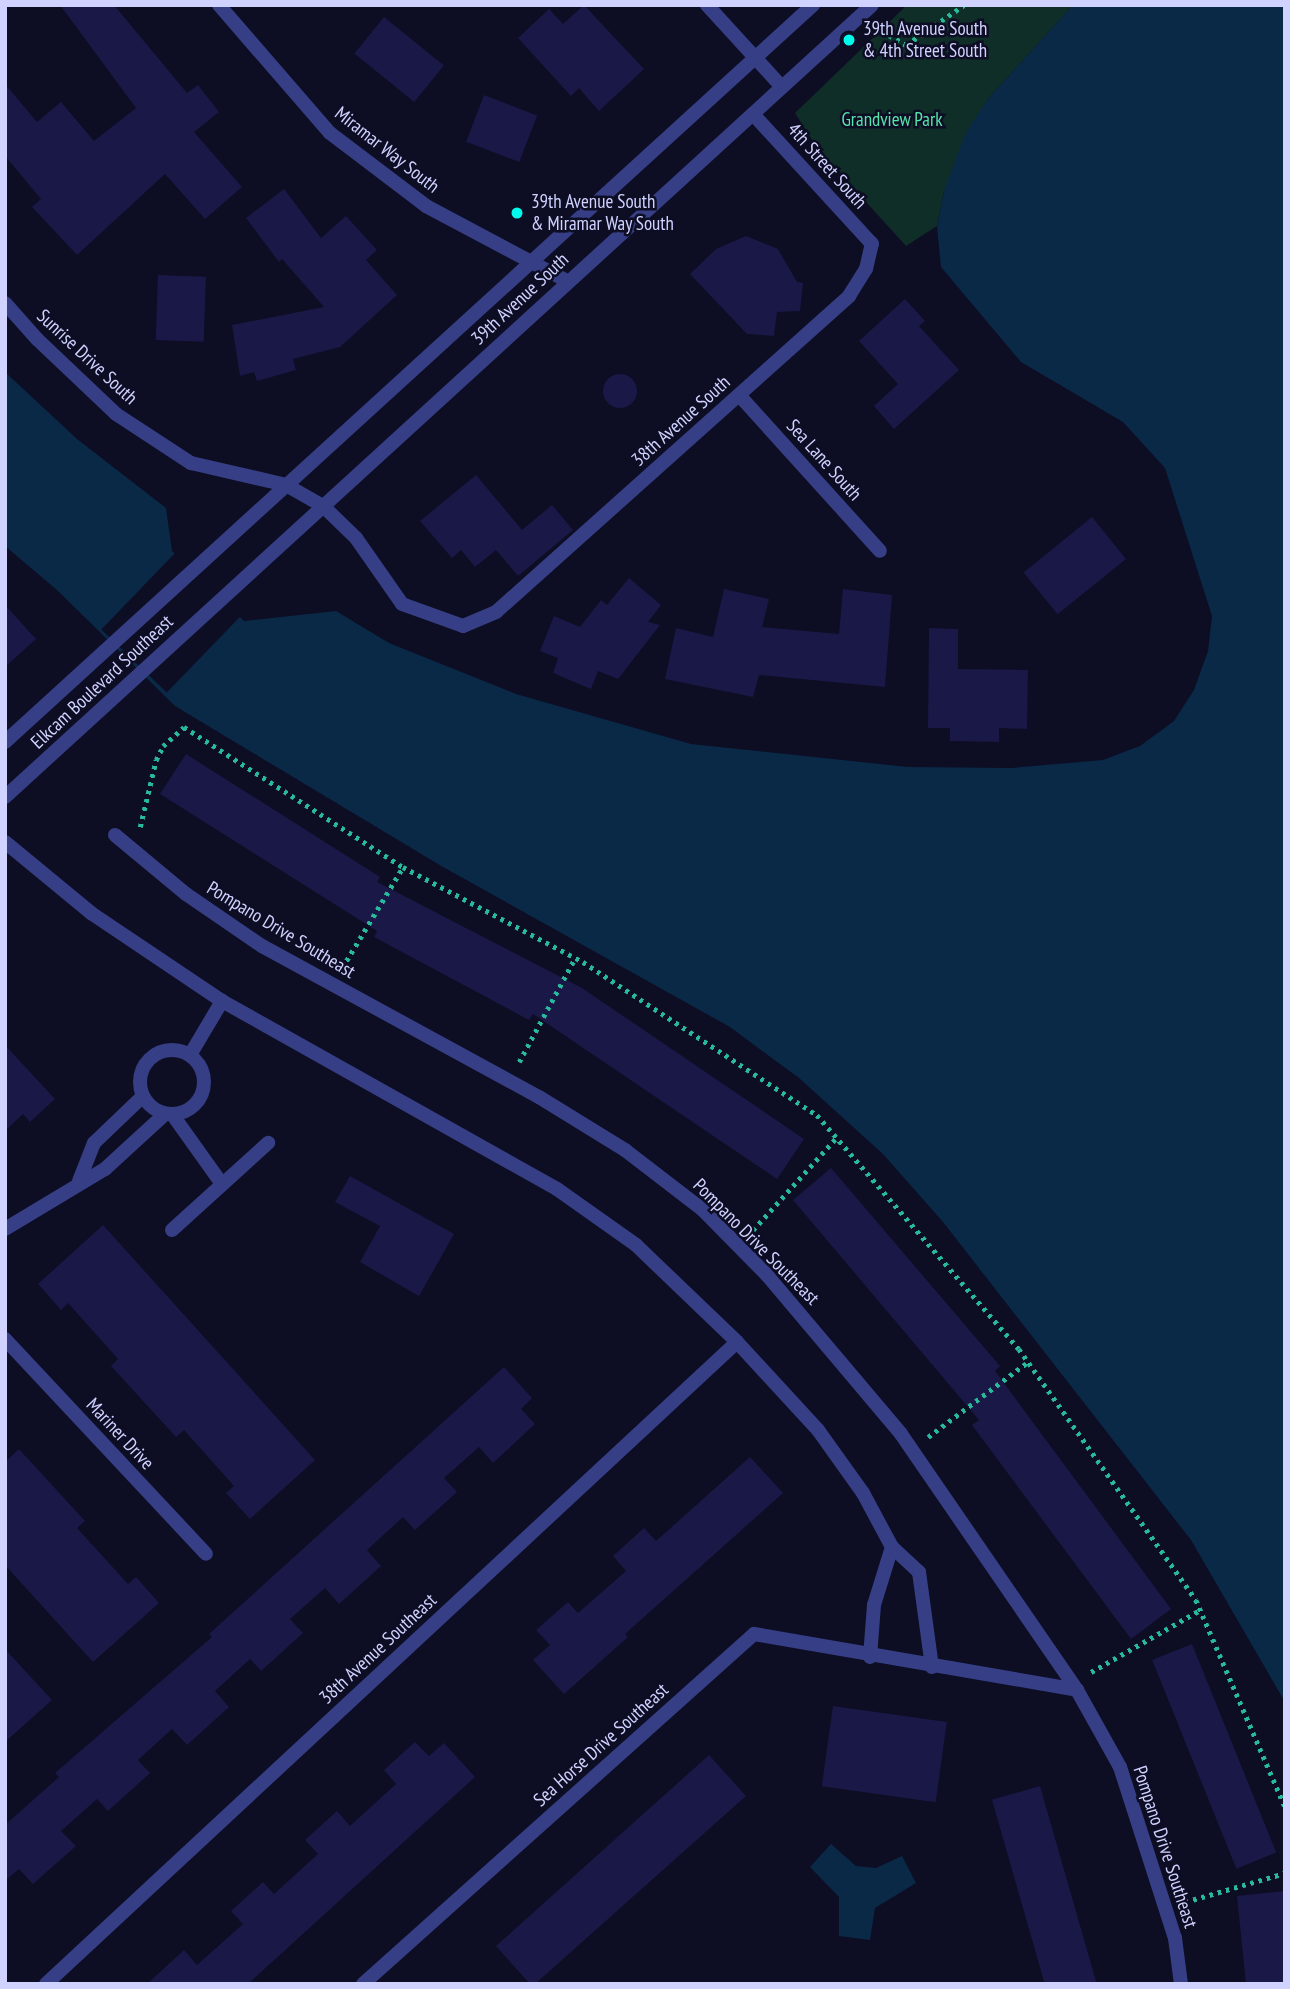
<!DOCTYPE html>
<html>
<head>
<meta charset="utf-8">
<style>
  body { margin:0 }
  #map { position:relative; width:1290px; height:1989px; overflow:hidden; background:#0d0d24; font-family:"PT Sans Narrow",sans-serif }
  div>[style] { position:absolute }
  .green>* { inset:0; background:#102e28 }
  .water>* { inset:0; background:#092947 }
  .pier>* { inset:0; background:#0d0d24; transform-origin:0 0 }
  .building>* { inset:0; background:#1a1846; transform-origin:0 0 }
  .round { border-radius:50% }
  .path>* { height:4.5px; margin-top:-2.25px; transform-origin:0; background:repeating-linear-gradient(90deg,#28ba9b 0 3.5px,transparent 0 8.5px) }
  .minor>* { height:14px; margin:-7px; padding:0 7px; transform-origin:7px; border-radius:7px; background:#363f85 }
  .minor>.ring { margin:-7px; padding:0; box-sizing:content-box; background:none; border:14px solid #363f85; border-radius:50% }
  .tertiary>* { height:14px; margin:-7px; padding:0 7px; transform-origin:7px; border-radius:7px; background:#363f85 }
  .dots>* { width:19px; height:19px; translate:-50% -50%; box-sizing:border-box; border:4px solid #0d0d24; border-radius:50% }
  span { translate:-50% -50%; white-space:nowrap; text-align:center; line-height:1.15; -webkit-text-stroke:5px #0d0d24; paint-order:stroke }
  .poi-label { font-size:19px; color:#d0d2ff }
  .left { translate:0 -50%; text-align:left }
  .park-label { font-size:19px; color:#56e5ab }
  .street-label { font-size:19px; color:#d0d2ff }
  .frame { position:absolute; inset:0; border:7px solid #d0d2ff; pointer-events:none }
</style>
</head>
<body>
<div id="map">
  <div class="green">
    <i style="clip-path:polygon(907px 5px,1073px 5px,988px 99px,944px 191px,937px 226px,906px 246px,818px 149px,795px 113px)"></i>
  </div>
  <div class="water">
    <i style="clip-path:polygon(1073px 5px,1285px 5px,1285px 1702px,1191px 1540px,943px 1222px,883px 1154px,799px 1078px,730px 1027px,443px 867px,175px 706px,57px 590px,5px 546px,5px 372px,77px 439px,166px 508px,172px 551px,244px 621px,336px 611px,389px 643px,516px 694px,691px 744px,908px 767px,1011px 768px,1103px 760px,1140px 746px,1174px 721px,1194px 690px,1208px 651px,1212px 616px,1165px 468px,1123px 422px,1021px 362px,941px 267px,937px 226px,944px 191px,966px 132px,988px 99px)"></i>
    <i style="clip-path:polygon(831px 1844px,856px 1866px,876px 1868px,902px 1856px,916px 1883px,875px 1908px,870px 1940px,839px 1936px,839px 1897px,810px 1867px)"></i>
  </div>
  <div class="pier">
    <i style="left:177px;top:551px;width:91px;height:109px;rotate:44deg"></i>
  </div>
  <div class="building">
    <i style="clip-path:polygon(60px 5px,114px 5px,187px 93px,198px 85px,219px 112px,194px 132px,242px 187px,205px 219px,165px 174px,77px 255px,32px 207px,41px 199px,5px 156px,5px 84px,37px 122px,61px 102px,94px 141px,136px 108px)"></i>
    <i style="clip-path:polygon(584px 5px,644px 69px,599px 111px,579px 88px,571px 96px,518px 38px,549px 9px,563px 24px)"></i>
    <i style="left:384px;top:17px;width:77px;height:47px;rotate:39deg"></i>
    <i style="left:484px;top:95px;width:57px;height:50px;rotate:21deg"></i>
    <i style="clip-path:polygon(284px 189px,321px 238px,346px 216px,377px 250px,366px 260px,397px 295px,340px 347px,293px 359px,296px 370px,257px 381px,254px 372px,240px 376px,232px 325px,324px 307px,282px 259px,279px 262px,246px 218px)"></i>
    <i style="clip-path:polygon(746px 236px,778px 249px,797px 282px,803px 283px,800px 311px,777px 312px,774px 336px,747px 334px,690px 274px,716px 249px)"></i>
    <i style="left:158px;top:275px;width:48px;height:65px;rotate:2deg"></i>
    <i style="clip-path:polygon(905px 299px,925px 321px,919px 326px,959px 370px,894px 429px,874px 406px,898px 384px,859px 341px)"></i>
    <i class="round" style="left:603px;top:374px;width:34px;height:34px"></i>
    <i style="clip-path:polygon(476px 475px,522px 530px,552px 505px,573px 530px,518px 576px,496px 550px,475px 567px,461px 550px,452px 558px,420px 521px)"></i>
    <i style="left:1092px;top:517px;width:54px;height:88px;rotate:51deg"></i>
    <i style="clip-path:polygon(629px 578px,661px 605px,648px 622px,660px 625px,618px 679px,598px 671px,591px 689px,553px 673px,558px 658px,540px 651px,554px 616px,580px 627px,601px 600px,607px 605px)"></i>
    <i style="clip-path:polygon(724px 589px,769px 599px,762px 627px,839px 634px,843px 589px,892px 595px,885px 687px,759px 675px,753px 697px,665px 679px,676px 628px,713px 637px)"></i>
    <i style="clip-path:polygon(5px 605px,36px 639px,5px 667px)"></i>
    <i style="clip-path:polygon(929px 628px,958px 629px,958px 669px,1028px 670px,1027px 729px,999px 728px,999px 742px,950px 741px,950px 728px,928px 728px)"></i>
    <i style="clip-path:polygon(186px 754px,380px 877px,377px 882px,582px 988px,804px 1139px,777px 1179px,533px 1014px,529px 1020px,374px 937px,377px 931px,160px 794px)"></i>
    <i style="clip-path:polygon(5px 1045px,55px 1099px,30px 1122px,23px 1114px,5px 1131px)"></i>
    <i style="clip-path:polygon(831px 1168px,1000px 1366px,995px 1371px,1171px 1609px,1131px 1639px,972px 1425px,979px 1420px,793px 1200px)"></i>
    <i style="clip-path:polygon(350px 1176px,454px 1234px,419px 1296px,360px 1262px,380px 1226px,335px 1202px)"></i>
    <i style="clip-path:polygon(103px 1225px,315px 1460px,250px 1519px,226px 1493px,234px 1486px,184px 1430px,176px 1437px,111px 1366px,118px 1359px,68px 1303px,61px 1310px,38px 1284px)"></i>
    <i style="clip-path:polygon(504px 1367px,532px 1398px,521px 1409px,535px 1424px,493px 1463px,479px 1447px,444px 1478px,457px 1492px,415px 1530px,403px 1517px,367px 1550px,381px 1566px,339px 1604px,325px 1588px,290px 1619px,303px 1633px,261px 1671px,250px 1659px,215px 1691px,229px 1707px,187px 1745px,172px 1729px,138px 1760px,150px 1773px,108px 1811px,97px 1799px,61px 1831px,76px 1846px,33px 1884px,19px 1869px,5px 1881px,5px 1825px,59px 1777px,55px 1773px,212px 1637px,209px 1634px)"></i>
    <i style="clip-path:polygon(19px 1449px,85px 1521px,77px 1528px,128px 1584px,136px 1577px,159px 1603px,93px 1662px,5px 1565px,5px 1462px)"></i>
    <i style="clip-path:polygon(750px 1457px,783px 1493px,625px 1634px,628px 1637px,564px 1694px,533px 1660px,550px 1645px,536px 1630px,568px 1602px,578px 1613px,626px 1571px,613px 1556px,644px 1528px,656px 1541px)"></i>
    <i style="left:1192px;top:1644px;width:225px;height:43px;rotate:68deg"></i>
    <i style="clip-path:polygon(5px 1649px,52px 1700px,5px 1742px)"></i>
    <i style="left:833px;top:1706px;width:115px;height:81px;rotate:8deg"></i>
    <i style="clip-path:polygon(415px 1742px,429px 1756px,444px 1743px,475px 1777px,248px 1984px,147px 1984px,184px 1950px,197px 1965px,243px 1924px,231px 1911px,263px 1882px,274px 1894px,318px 1854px,305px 1840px,337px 1811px,350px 1826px,396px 1784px,384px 1770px)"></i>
    <i style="clip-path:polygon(709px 1755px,746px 1796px,535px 1984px,530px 1984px,496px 1946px)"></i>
    <i style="left:1040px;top:1786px;width:206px;height:50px;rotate:74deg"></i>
    <i style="clip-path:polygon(1285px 1891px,1285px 1984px,1246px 1984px,1237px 1896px)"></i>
  </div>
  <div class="path">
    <i style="left:889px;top:35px;width:20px;rotate:30deg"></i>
    <i style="left:906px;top:45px;width:70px;rotate:-34.6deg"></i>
    <i style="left:140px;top:827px;width:69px;rotate:-76.6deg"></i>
    <i style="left:156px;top:760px;width:16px;rotate:-63deg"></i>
    <i style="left:163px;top:746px;width:28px;rotate:-42deg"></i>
    <i style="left:184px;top:727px;width:260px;rotate:32.6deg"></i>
    <i style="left:403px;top:867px;width:204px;rotate:27.8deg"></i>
    <i style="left:583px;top:962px;width:280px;rotate:33.2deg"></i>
    <i style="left:817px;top:1115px;width:309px;rotate:49.2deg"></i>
    <i style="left:1019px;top:1349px;width:307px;rotate:54.8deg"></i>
    <i style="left:1196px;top:1600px;width:225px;rotate:66.7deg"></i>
    <i style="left:342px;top:968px;width:118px;rotate:-58.9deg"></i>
    <i style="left:519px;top:1062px;width:118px;rotate:-61.7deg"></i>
    <i style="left:753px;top:1230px;width:124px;rotate:-47.9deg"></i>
    <i style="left:928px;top:1437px;width:125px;rotate:-36.9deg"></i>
    <i style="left:1091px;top:1672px;width:125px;rotate:-29.6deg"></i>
    <i style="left:1185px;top:1902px;width:104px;rotate:-16.2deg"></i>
  </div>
  <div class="minor">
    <i style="left:219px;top:5px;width:169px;rotate:49.1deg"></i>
    <i style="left:330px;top:133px;width:121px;rotate:37.2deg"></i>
    <i style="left:426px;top:206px;width:160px;rotate:28deg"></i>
    <i style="left:5px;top:303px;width:48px;rotate:48.4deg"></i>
    <i style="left:37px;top:339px;width:109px;rotate:43.5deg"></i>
    <i style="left:116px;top:414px;width:90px;rotate:33.2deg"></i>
    <i style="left:191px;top:463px;width:98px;rotate:13deg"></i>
    <i style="left:286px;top:485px;width:43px;rotate:29.6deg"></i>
    <i style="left:323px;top:506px;width:46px;rotate:44.1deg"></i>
    <i style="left:356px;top:538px;width:80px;rotate:55.1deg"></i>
    <i style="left:402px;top:604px;width:65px;rotate:19.8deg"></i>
    <i style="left:463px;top:626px;width:36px;rotate:-23deg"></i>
    <i style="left:496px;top:612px;width:474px;rotate:-41.8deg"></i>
    <i style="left:849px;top:296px;width:32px;rotate:-58deg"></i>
    <i style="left:866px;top:269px;width:26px;rotate:-77deg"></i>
    <i style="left:872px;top:244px;width:176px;rotate:-132.5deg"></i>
    <i style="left:739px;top:395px;width:210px;rotate:47.9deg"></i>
    <i style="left:115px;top:835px;width:92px;rotate:39.7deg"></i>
    <i style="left:186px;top:894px;width:92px;rotate:34.4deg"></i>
    <i style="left:262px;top:946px;width:315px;rotate:28.6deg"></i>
    <i style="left:539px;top:1097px;width:101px;rotate:31.6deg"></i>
    <i style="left:625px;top:1150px;width:98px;rotate:37.6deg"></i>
    <i style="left:703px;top:1210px;width:90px;rotate:45.5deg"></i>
    <i style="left:766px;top:1274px;width:209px;rotate:49.8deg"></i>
    <i style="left:901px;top:1434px;width:311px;rotate:55.5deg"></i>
    <i style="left:1077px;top:1690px;width:88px;rotate:60.8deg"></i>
    <i style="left:1120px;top:1767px;width:180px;rotate:72.2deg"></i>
    <i style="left:1175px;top:1938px;width:46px;rotate:82.6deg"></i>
    <i style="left:5px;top:842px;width:112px;rotate:39.5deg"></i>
    <i style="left:91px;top:913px;width:158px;rotate:33.9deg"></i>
    <i style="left:222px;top:1001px;width:384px;rotate:29.3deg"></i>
    <i style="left:557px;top:1189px;width:97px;rotate:35.3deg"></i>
    <i style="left:636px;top:1245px;width:140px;rotate:43.8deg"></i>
    <i style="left:737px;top:1342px;width:120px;rotate:47.4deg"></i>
    <i style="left:818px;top:1430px;width:77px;rotate:54.5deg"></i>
    <i style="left:863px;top:1493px;width:61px;rotate:61.8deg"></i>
    <i style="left:892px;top:1547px;width:37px;rotate:43deg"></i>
    <i style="left:919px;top:1572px;width:96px;rotate:82.2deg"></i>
    <i class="ring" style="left:140px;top:1050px;width:50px;height:50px"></i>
    <i style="left:190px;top:1055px;width:63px;rotate:-59.3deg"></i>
    <i style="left:172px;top:1114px;width:86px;rotate:54.5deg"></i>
    <i style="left:79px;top:1181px;width:41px;rotate:-68.5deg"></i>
    <i style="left:94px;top:1143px;width:68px;rotate:-43.8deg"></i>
    <i style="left:5px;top:1229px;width:117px;rotate:-31deg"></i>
    <i style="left:105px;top:1169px;width:81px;rotate:-42.5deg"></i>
    <i style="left:172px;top:1230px;width:130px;rotate:-42.2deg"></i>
    <i style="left:5px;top:1339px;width:294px;rotate:46.9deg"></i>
    <i style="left:870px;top:1657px;width:52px;rotate:-85.6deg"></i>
    <i style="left:874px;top:1605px;width:61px;rotate:-72.8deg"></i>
    <i style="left:46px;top:1984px;width:943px;rotate:-42.89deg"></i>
    <i style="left:363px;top:1984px;width:525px;rotate:-41.83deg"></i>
    <i style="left:754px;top:1634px;width:328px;rotate:9.8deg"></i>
  </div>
  <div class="tertiary">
    <i style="left:707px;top:5px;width:111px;rotate:47.6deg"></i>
    <i style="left:5px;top:742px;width:1094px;rotate:-42.37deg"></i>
    <i style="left:5px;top:797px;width:1174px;rotate:-42.41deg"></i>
  </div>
  <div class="dots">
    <i style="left:849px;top:40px;background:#00fbed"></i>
    <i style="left:517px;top:213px;background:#00fbed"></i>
  </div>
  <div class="poi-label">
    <span class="left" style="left:863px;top:40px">39th Avenue South<br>&amp; 4th Street South</span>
    <span class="left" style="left:531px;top:213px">39th Avenue South<br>&amp; Miramar Way South</span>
  </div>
  <div class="park-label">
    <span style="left:892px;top:120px">Grandview Park</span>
  </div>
  <div class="street-label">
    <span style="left:387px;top:150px;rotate:38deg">Miramar Way South</span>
    <span style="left:827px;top:166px;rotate:48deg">4th Street South</span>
    <span style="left:520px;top:299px;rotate:-43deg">39th Avenue South</span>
    <span style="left:87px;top:357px;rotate:43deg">Sunrise Drive South</span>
    <span style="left:681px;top:421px;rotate:-42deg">38th Avenue South</span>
    <span style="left:824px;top:460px;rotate:48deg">Sea Lane South</span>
    <span style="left:102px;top:682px;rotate:-43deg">Elkcam Boulevard Southeast</span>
    <span style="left:281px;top:930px;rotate:31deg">Pompano Drive Southeast</span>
    <span style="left:756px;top:1242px;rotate:45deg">Pompano Drive Southeast</span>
    <span style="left:120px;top:1434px;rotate:47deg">Mariner Drive</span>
    <span style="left:378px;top:1649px;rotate:-43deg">38th Avenue Southeast</span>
    <span style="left:601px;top:1745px;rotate:-42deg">Sea Horse Drive Southeast</span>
    <span style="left:1165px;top:1847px;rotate:72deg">Pompano Drive Southeast</span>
  </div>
  <div class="frame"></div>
</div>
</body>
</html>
